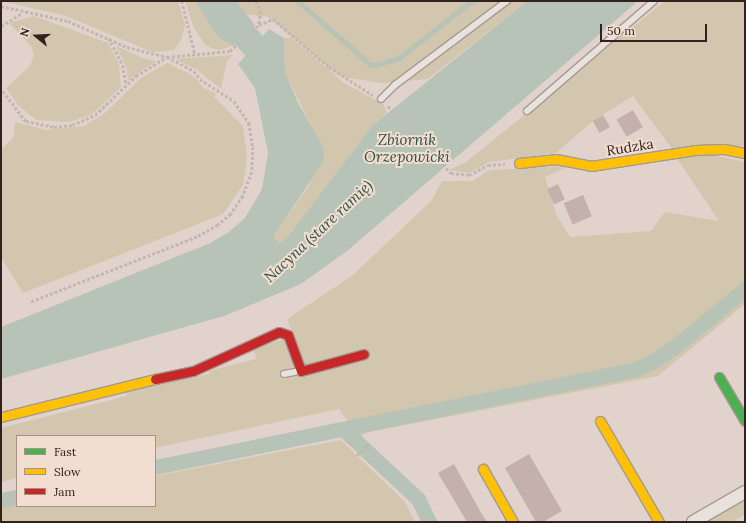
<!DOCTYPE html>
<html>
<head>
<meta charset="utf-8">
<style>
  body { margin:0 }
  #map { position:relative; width:746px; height:523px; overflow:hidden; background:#e1d3cb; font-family:Lora,serif }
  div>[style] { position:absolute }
  .green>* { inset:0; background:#d2c6ae }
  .water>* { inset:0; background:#b6c3b6 }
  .stream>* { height:4.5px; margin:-2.25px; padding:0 2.25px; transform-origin:2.25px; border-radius:2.25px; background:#b6c3b6 }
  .canal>* { height:15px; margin:-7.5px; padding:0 7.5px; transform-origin:7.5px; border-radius:7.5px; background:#b6c3b6 }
  .river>* { height:26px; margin:-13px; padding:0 13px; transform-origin:13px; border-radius:13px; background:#b6c3b6 }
  .building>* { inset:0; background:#c4b1ac; transform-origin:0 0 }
  .path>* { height:2.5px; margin-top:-1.25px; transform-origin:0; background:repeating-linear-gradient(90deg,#c2b8b3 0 3px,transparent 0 5px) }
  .roads { filter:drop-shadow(1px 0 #a69995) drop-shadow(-1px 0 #a69995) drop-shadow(0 1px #a69995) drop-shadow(0 -1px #a69995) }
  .lane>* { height:6px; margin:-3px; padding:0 3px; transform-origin:3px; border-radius:3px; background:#e9e1dc }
  .street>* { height:12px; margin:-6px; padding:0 6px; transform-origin:6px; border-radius:6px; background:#e9e1dc }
  .fast>* { height:9px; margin:-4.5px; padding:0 4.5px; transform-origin:4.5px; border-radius:4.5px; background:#4caf50 }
  .slow>* { height:9px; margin:-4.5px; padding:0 4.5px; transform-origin:4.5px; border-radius:4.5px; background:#ffc107 }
  .jam>* { height:9px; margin:-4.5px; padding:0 4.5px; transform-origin:4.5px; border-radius:4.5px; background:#c62828 }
  span { translate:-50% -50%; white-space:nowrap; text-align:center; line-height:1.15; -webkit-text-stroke:4px #f2ddd1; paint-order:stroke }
  .street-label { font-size:14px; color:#33211e }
  .water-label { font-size:15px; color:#2e5143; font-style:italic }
  .frame { position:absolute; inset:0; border:2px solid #33211e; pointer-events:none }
  .legend { position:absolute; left:16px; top:435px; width:140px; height:72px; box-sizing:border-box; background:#f2ddd1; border:1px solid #a69289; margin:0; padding:5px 7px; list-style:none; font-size:12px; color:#33211e }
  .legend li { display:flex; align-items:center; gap:8px; height:20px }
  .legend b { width:20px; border:1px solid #a69289 }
  .north { position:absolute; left:16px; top:16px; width:40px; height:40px; -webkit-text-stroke:3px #f2ddd1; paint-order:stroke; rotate:288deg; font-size:11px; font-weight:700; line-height:16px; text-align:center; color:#33211e }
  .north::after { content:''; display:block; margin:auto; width:14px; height:18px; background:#33211e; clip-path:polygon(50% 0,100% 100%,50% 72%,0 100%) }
  .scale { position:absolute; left:600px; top:24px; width:107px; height:18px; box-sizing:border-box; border:2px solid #33211e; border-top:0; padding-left:5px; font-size:12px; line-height:14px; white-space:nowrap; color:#33211e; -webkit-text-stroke:3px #f2ddd1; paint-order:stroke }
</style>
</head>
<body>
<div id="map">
  <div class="green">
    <i style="clip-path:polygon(1px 1px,178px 1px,185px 25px,181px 40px,174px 50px,152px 52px,66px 16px)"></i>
    <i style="clip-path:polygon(185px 1px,195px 1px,218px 37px,233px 46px,219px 50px,206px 46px,194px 28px)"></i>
    <i style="clip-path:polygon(236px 1px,527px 1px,428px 79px,382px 83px,341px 77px,268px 17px,245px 14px)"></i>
    <i style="clip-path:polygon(665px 1px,745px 1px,745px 146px,672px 149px,633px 96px,594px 120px,556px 153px,489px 162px,469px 173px,449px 170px,466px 162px)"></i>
    <i style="clip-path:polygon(34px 16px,108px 43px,119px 64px,121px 87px,91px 115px,69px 122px,36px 120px,18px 105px,6px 88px,30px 66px,34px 55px,31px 46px,9px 23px)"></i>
    <i style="clip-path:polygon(284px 38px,292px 38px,344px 83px,383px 104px,387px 113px,372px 126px,286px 239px,279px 243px,273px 237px,310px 184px,311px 126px,285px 72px)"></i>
    <i style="clip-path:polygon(116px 46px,143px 58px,156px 61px,128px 81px,127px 69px)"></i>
    <i style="clip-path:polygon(233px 55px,227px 61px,221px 89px,197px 70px,175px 59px)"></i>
    <i style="clip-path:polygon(167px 63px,192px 75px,204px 88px,217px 94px,214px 97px,243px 126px,247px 158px,243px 185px,223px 214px,23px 293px,1px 257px,1px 150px,14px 136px,15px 122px,46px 130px,84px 126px,104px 114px,141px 78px)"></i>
    <i style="clip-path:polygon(708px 154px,745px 162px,745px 304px,658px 376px,369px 432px,359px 437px,339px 409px,155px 448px,155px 436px,17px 436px,17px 478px,1px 482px,1px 428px,127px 396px,127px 391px,209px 374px,209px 371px,256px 359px,254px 348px,285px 339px,294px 367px,281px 371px,283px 378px,330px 368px,303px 365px,287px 319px,353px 275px,432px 200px,442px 181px,473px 181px,489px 170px,569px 166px,545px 177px,556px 214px,570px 237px,651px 231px,665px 212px,719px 221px,676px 157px)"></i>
    <i style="clip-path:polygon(341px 440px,405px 502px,415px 522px,1px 522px,1px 505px,17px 502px,17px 506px,155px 506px,155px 476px)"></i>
    <i style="clip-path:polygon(745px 495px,745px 514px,732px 522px,700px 522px)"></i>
  </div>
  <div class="water">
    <i style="clip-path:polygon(195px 1px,236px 1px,255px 25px,233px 46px,218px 37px)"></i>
    <i style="clip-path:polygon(527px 1px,638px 1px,347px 251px,301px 284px,224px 316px,1px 379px,1px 327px,208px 244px,229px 232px,245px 218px,262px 189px,268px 153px,255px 88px,238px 64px,269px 29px,284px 38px,285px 72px,298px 103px,324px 149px,323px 162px,273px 237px,279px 243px,286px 239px,372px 126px)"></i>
  </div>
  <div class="stream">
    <i style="left:298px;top:1px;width:96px;rotate:41.2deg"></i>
    <i style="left:370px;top:64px;width:6px;rotate:9deg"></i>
    <i style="left:376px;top:65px;width:24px;rotate:-17deg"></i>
    <i style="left:399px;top:58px;width:93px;rotate:-38deg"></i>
  </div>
  <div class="canal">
    <i style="left:343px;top:429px;width:103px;rotate:43deg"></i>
    <i style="left:418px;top:499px;width:25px;rotate:64deg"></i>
    <i style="left:155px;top:467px;width:490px;rotate:-11.5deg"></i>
    <i style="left:635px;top:369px;width:18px;rotate:-22deg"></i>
    <i style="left:652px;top:362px;width:25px;rotate:-34deg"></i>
    <i style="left:673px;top:348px;width:93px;rotate:-39.3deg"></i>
    <i style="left:1px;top:500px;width:16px;rotate:-11deg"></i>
  </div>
  <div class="river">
    <i style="left:216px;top:1px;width:57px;rotate:49.9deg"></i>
  </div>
  <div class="building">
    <i style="left:633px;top:110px;width:20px;height:19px;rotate:60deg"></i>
    <i style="left:603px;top:115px;width:14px;height:12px;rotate:60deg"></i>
    <i style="left:558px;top:184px;width:17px;height:12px;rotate:66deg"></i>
    <i style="left:583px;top:195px;width:23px;height:21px;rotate:67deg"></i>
    <i style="clip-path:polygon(529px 454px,562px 511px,543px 522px,536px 522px,505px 468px)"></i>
    <i style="clip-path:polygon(454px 464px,480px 511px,487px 522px,467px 522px,438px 473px)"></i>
  </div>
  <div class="path">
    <i style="left:182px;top:1px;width:55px;rotate:76.2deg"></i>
    <i style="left:256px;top:1px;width:11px;rotate:63deg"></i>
    <i style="left:261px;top:11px;width:13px;rotate:99deg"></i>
    <i style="left:1px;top:6px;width:69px;rotate:12.6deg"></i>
    <i style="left:68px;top:21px;width:64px;rotate:23.8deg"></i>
    <i style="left:127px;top:47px;width:41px;rotate:14deg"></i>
    <i style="left:167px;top:57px;width:63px;rotate:-5.4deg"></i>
    <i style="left:230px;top:51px;width:39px;rotate:-42deg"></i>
    <i style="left:259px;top:25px;width:15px;rotate:-23deg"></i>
    <i style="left:273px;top:19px;width:74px;rotate:40.6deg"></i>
    <i style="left:329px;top:67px;width:52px;rotate:32.5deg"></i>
    <i style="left:1px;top:26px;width:25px;rotate:-32deg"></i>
    <i style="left:109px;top:38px;width:30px;rotate:63deg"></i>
    <i style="left:123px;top:65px;width:20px;rotate:81deg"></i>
    <i style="left:3px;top:91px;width:38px;rotate:53deg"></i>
    <i style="left:26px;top:121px;width:29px;rotate:12deg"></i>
    <i style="left:54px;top:127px;width:18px;rotate:-6deg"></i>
    <i style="left:72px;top:125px;width:25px;rotate:-23deg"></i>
    <i style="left:95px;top:115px;width:57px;rotate:-43.6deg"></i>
    <i style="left:136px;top:76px;width:36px;rotate:-32deg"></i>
    <i style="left:167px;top:57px;width:30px;rotate:27deg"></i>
    <i style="left:194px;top:71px;width:10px;rotate:53deg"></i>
    <i style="left:200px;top:79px;width:40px;rotate:32.9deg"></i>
    <i style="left:234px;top:101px;width:27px;rotate:56deg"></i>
    <i style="left:249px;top:123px;width:24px;rotate:81deg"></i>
    <i style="left:253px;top:147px;width:25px;rotate:92deg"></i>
    <i style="left:252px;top:172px;width:26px;rotate:111deg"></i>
    <i style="left:243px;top:196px;width:22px;rotate:124deg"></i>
    <i style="left:231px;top:214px;width:17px;rotate:140deg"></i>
    <i style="left:218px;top:225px;width:24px;rotate:150deg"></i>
    <i style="left:197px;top:237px;width:180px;rotate:158.6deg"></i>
    <i style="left:388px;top:106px;width:92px;rotate:46.8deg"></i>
    <i style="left:451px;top:173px;width:18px;rotate:6deg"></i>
    <i style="left:469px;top:175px;width:21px;rotate:-28deg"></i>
    <i style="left:488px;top:165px;width:17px;rotate:-3deg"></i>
    <i style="left:357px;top:455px;width:16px;rotate:-45deg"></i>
  </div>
  <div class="roads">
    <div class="lane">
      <i style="left:381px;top:99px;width:20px;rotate:-45deg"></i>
      <i style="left:395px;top:85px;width:140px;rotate:-36.9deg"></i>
      <i style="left:527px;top:111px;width:168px;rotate:-40.9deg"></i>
      <i style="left:284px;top:374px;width:15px;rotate:-11deg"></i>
    </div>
    <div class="street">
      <i style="left:693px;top:522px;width:60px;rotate:-30deg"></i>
    </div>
    <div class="fast">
      <i style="left:719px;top:377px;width:51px;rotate:59.4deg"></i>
    </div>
    <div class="slow">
      <i style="left:519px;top:163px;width:37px;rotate:-6deg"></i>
      <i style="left:556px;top:159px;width:36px;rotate:11deg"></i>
      <i style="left:591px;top:166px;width:105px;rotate:-8.7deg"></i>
      <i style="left:695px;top:150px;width:29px;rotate:-2deg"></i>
      <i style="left:724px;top:149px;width:21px;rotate:11deg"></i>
      <i style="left:1px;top:417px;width:159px;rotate:-13.9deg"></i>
      <i style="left:600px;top:421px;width:117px;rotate:59.7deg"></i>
      <i style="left:483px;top:469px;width:61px;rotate:60.5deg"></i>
    </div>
    <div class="jam">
      <i style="left:155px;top:379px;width:39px;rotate:-12deg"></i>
      <i style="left:193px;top:371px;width:94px;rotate:-24.4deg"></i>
      <i style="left:279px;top:332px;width:9px;rotate:18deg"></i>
      <i style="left:288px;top:335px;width:38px;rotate:70deg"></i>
      <i style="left:301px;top:371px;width:65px;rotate:-15.1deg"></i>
    </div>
  </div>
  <div class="street-label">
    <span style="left:630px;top:147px;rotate:-9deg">Rudzka</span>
  </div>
  <div class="water-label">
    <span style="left:407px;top:148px">Zbiornik<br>Orzepowicki</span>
    <span style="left:318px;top:231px;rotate:-43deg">Nacyna (stare ramię)</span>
  </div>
  <div class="frame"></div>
  <ul class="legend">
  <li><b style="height:5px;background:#4caf50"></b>Fast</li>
  <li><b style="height:5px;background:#ffc107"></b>Slow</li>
  <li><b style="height:5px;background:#c62828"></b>Jam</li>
  </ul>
  <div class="north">N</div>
  <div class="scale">50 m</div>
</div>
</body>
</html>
